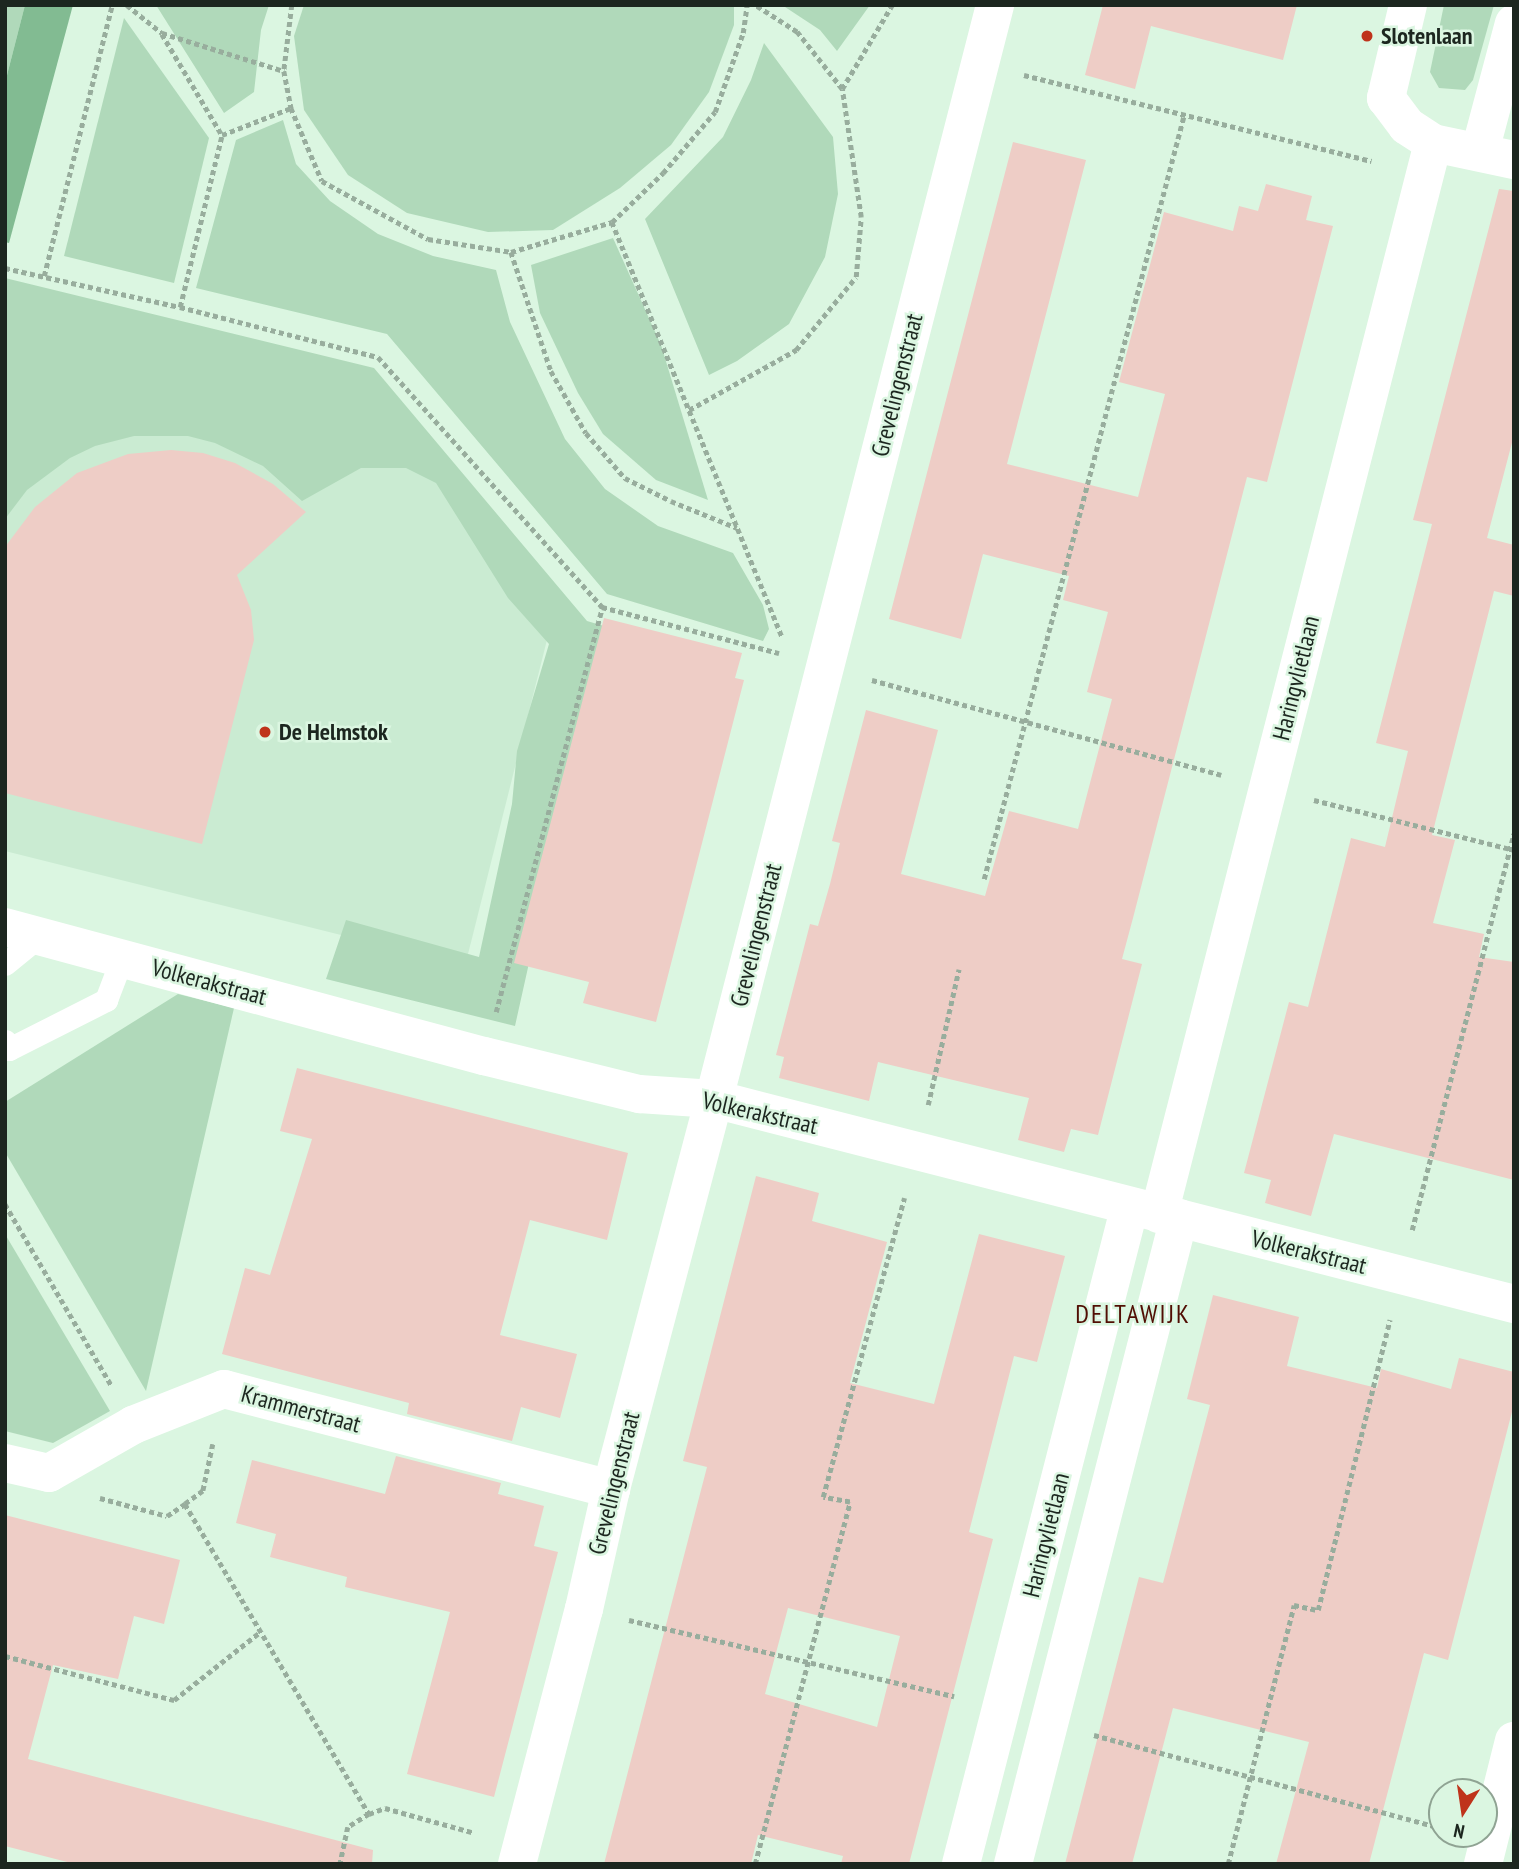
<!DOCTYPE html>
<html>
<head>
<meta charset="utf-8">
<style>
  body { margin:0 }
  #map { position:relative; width:1519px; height:1869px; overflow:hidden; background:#dbf6e1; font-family:"PT Sans Narrow",sans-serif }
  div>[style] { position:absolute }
  .built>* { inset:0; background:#caebd2 }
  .green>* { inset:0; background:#b0d9ba }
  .water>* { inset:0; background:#82bb92 }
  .building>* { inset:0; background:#eecdc6 }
  .path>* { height:4.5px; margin-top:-2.25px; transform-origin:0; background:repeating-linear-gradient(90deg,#98ad9d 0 5px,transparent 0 8.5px) }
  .lane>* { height:23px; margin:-11.5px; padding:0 11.5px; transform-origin:11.5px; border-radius:11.5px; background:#fff }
  .street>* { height:38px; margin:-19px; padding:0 19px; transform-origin:19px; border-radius:19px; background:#fff }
  .dots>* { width:19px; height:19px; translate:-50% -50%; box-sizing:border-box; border:4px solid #dbf6e1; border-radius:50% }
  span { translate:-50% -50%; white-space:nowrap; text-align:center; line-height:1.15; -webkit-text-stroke:5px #dbf6e1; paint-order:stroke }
  .poi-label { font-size:24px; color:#1c261f; font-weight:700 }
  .left { translate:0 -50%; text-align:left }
  .street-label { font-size:24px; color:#1c261f }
  .neighbourhood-label { font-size:26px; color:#510e04; letter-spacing:2px }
  .frame { position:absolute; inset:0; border:7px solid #1c261f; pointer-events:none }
  .north { position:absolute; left:1428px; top:1778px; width:70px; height:70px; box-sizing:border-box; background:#dbf6e1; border:2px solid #8fa393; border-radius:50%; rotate:192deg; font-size:19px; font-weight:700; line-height:28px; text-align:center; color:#1c261f }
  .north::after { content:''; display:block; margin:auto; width:24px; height:32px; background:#bf331b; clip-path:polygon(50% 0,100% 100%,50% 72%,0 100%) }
</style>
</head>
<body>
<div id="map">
  <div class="built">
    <i style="clip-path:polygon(32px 357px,402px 426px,554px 612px,465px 966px,5px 851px,5px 461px)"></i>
  </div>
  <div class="green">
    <i style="clip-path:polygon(5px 5px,25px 5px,5px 83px)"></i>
    <i style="clip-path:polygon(156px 5px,269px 5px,261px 30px,254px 92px,224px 113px)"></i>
    <i style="clip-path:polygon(304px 5px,734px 5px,734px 25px,709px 92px,671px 145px,620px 188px,553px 230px,488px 232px,407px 213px,348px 175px,304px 110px,294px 36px)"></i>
    <i style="clip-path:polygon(782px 5px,870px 5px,837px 51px,820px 30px)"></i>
    <i style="clip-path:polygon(1444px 5px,1494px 5px,1473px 80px,1465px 90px,1439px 88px,1430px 72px)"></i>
    <i style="clip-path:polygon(124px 18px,209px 138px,174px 283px,64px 256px)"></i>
    <i style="clip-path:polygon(764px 43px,833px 137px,838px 194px,825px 257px,789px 324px,737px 361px,709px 375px,645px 219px,723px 137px,751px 80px)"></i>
    <i style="clip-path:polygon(283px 120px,296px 164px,330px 201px,378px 234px,433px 256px,496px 270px,510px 322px,565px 439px,605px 489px,658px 526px,733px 553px,763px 605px,769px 629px,763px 641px,607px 594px,387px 334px,196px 288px,236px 140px)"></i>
    <i style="clip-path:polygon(613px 238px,661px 345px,708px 500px,656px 480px,603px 434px,578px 393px,540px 313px,531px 265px)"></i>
    <i style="clip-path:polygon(5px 278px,374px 368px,587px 621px,604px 626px,515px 1026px,326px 979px,346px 920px,479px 957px,512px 804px,517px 751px,549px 644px,508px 598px,436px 483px,406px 468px,361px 468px,302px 501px,263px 466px,215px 443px,188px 436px,134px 436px,95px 446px,70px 458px,27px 490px,5px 519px)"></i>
    <i style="clip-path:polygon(178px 994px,234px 1008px,146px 1391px,5px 1152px,5px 1102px)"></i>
    <i style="clip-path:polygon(5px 1234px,110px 1411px,53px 1443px,5px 1431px)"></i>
  </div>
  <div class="water">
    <i style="clip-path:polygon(25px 5px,73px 5px,9px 243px,5px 242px,5px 83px)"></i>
  </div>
  <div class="building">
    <i style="clip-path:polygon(1103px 5px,1297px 5px,1283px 60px,1151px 26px,1135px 89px,1085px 75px)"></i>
    <i style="clip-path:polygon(1013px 142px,1086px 160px,1007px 464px,1138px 497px,1165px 394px,1119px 382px,1164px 212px,1233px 231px,1239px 206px,1258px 211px,1266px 184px,1312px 196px,1306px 220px,1333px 226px,1267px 482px,1247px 477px,1133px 918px,1122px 959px,1142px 964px,1098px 1135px,1071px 1129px,1064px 1152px,1018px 1140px,1029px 1098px,878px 1062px,869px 1101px,779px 1078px,784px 1057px,776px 1055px,810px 924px,818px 926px,830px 884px,840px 843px,832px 841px,866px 710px,938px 730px,901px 874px,985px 896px,1009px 811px,1078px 829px,1112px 699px,1087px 692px,1108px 612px,1063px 600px,1069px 576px,983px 554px,961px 639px,889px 619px)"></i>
    <i style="clip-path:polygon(1499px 189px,1514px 191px,1514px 435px,1487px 538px,1514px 545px,1514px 596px,1494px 591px,1432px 835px,1455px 840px,1433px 923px,1484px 934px,1479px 957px,1514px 962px,1514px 1180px,1334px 1134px,1311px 1216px,1265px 1203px,1271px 1180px,1244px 1173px,1289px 1002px,1308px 1007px,1351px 838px,1385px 847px,1408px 751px,1376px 743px,1432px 524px,1413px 520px)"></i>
    <i style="clip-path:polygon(171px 450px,203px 453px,235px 463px,273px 484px,306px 512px,237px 575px,251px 610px,254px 640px,202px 844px,5px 793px,5px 547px,35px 507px,77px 473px,128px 454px)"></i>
    <i style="clip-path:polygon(604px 618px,742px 653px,735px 678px,744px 680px,656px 1022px,583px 1003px,589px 982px,514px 963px)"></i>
    <i style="clip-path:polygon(297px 1068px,628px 1153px,607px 1240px,530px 1220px,500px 1335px,577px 1354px,560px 1418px,521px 1407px,512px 1441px,407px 1414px,409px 1403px,222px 1354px,245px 1268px,270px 1275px,312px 1139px,280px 1131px)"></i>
    <i style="clip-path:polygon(evenodd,756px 1176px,819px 1193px,812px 1221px,887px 1242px,850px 1383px,934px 1404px,979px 1234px,1065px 1256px,1037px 1362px,1014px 1356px,969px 1532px,993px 1539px,909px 1864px,841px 1864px,843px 1856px,758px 1835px,751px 1864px,604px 1864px,707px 1467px,683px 1461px,756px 1176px,788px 1608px,900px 1636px,877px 1727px,765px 1694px,788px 1608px)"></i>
    <i style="clip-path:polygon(1213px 1295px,1299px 1317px,1287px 1366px,1377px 1388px,1381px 1369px,1451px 1389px,1459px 1358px,1514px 1372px,1514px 1404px,1448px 1660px,1424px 1653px,1369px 1864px,1276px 1864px,1309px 1742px,1173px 1708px,1132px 1864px,1065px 1864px,1139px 1577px,1163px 1583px,1210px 1405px,1187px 1399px)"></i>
    <i style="clip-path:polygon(396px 1456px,501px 1483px,498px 1494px,544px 1506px,534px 1546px,558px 1552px,494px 1797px,407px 1774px,450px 1612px,345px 1587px,347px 1577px,270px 1557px,276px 1534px,236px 1523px,252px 1460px,385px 1494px)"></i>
    <i style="clip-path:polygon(5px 1515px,180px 1560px,164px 1624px,134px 1616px,118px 1679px,53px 1665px,28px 1759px,373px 1850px,372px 1864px,75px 1864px,5px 1846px)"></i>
  </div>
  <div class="path">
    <i style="left:127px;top:5px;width:45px;rotate:38.7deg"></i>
    <i style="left:162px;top:33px;width:128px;rotate:17.3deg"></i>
    <i style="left:292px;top:5px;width:66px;rotate:96.9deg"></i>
    <i style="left:284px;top:71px;width:38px;rotate:79deg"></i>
    <i style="left:291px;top:108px;width:79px;rotate:67deg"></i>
    <i style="left:322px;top:181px;width:121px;rotate:28.7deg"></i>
    <i style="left:428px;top:239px;width:84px;rotate:8.9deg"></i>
    <i style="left:511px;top:252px;width:105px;rotate:-16.5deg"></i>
    <i style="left:612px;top:222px;width:71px;rotate:-43.9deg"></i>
    <i style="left:663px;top:173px;width:80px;rotate:-49.6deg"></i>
    <i style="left:715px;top:112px;width:84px;rotate:-70.5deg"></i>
    <i style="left:743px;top:33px;width:28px;rotate:-82deg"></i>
    <i style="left:162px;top:34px;width:117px;rotate:59.3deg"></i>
    <i style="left:1024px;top:75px;width:358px;rotate:13.9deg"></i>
    <i style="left:842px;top:89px;width:98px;rotate:-59.2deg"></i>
    <i style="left:612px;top:222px;width:448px;rotate:67.7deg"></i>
    <i style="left:511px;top:252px;width:126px;rotate:71.4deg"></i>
    <i style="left:551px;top:371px;width:71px;rotate:60.6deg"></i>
    <i style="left:586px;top:433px;width:60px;rotate:49.1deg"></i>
    <i style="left:625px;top:478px;width:51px;rotate:26.6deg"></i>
    <i style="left:671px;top:501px;width:71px;rotate:22.2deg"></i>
    <i style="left:5px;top:268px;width:179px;rotate:12.6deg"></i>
    <i style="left:180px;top:307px;width:204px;rotate:14.2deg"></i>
    <i style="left:378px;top:357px;width:336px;rotate:48.1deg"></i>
    <i style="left:602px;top:607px;width:183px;rotate:14.6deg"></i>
    <i style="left:44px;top:276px;width:279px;rotate:-75.9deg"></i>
    <i style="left:180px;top:307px;width:177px;rotate:-76.3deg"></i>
    <i style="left:222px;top:135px;width:74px;rotate:-21.4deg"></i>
    <i style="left:689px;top:410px;width:123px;rotate:-29.3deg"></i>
    <i style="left:796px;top:350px;width:94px;rotate:-50.6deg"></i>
    <i style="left:856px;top:277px;width:60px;rotate:-85.2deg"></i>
    <i style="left:861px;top:217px;width:129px;rotate:-98.4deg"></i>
    <i style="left:842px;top:89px;width:73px;rotate:-128.3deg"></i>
    <i style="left:797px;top:32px;width:50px;rotate:-147.3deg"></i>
    <i style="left:872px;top:680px;width:362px;rotate:15.2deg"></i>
    <i style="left:1314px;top:800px;width:206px;rotate:14deg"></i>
    <i style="left:984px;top:879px;width:790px;rotate:-75.33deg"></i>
    <i style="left:496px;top:1012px;width:419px;rotate:-75.3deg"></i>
    <i style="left:928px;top:1105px;width:139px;rotate:-77.2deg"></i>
    <i style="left:5px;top:1204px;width:210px;rotate:59.6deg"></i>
    <i style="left:1412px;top:1230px;width:409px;rotate:-75.6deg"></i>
    <i style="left:213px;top:1444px;width:48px;rotate:102deg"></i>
    <i style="left:203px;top:1491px;width:22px;rotate:144deg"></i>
    <i style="left:185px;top:1504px;width:360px;rotate:59.3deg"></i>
    <i style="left:369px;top:1814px;width:25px;rotate:148deg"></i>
    <i style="left:348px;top:1827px;width:38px;rotate:102deg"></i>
    <i style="left:100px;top:1498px;width:69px;rotate:15deg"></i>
    <i style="left:167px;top:1516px;width:22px;rotate:-34deg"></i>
    <i style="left:629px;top:1620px;width:334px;rotate:13.2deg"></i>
    <i style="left:5px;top:1656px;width:175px;rotate:14.6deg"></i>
    <i style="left:174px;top:1700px;width:110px;rotate:-38.3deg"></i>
    <i style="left:1094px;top:1735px;width:360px;rotate:15deg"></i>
    <i style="left:369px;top:1814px;width:17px;rotate:-21deg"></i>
    <i style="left:385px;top:1808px;width:93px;rotate:15.5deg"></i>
    <i style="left:755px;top:1864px;width:374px;rotate:-75.3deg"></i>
    <i style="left:850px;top:1502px;width:27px;rotate:-170deg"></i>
    <i style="left:823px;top:1497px;width:310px;rotate:-74.8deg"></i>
    <i style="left:1228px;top:1864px;width:267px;rotate:-75.7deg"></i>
    <i style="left:1294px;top:1605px;width:25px;rotate:12deg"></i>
    <i style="left:1318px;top:1610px;width:299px;rotate:-76.1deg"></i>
  </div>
  <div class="lane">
    <i style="left:5px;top:964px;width:44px;rotate:-39.5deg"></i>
    <i style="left:5px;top:1041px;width:9px;rotate:63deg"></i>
    <i style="left:9px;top:1049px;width:109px;rotate:-26.8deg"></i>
    <i style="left:106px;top:1000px;width:45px;rotate:-69.1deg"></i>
  </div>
  <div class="street">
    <i style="left:1408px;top:5px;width:96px;rotate:103.3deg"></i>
    <i style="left:1386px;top:98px;width:35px;rotate:53deg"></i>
    <i style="left:1407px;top:126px;width:31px;rotate:33deg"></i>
    <i style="left:1433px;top:143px;width:83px;rotate:11.9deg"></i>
    <i style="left:1480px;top:151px;width:132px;rotate:-75.1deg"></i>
    <i style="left:5px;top:927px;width:496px;rotate:15.1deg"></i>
    <i style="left:484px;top:1056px;width:160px;rotate:13.8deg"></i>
    <i style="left:639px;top:1094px;width:75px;rotate:3.8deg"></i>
    <i style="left:714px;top:1099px;width:826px;rotate:14.37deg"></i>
    <i style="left:1159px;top:1214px;width:1105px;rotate:-75.65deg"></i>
    <i style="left:5px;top:1463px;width:45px;rotate:12.8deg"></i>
    <i style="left:49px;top:1473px;width:97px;rotate:-29.7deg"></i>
    <i style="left:133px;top:1425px;width:98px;rotate:-21.6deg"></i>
    <i style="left:224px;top:1389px;width:400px;rotate:14.5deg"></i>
    <i style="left:517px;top:1864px;width:264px;rotate:-75.3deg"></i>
    <i style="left:584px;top:1609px;width:123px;rotate:-77.3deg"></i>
    <i style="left:611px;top:1489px;width:403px;rotate:-75.2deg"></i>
    <i style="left:714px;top:1099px;width:1130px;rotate:-75.59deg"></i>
    <i style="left:961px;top:1864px;width:679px;rotate:-75.6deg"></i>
    <i style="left:1013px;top:1864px;width:667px;rotate:-75.59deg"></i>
    <i style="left:1483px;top:1864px;width:127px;rotate:-75.9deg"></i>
  </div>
  <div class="dots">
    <i style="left:1367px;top:36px;background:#bf331b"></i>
    <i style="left:265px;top:732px;background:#bf331b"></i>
  </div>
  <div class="poi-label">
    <span class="left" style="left:1381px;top:36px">Slotenlaan</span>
    <span class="left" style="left:279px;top:732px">De Helmstok</span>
  </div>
  <div class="street-label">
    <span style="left:897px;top:385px;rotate:-76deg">Grevelingenstraat</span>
    <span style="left:1296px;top:678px;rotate:-76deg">Haringvlietlaan</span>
    <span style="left:756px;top:935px;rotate:-76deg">Grevelingenstraat</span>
    <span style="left:209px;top:982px;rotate:15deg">Volkerakstraat</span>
    <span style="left:760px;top:1113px;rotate:13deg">Volkerakstraat</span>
    <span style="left:1309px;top:1252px;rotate:14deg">Volkerakstraat</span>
    <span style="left:301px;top:1409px;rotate:15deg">Krammerstraat</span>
    <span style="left:614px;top:1483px;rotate:-76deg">Grevelingenstraat</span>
    <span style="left:1046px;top:1535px;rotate:-76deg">Haringvlietlaan</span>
  </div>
  <div class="neighbourhood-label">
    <span style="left:1133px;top:1314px">DELTAWIJK</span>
  </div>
  <div class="frame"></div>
  <div class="north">N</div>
</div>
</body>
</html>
